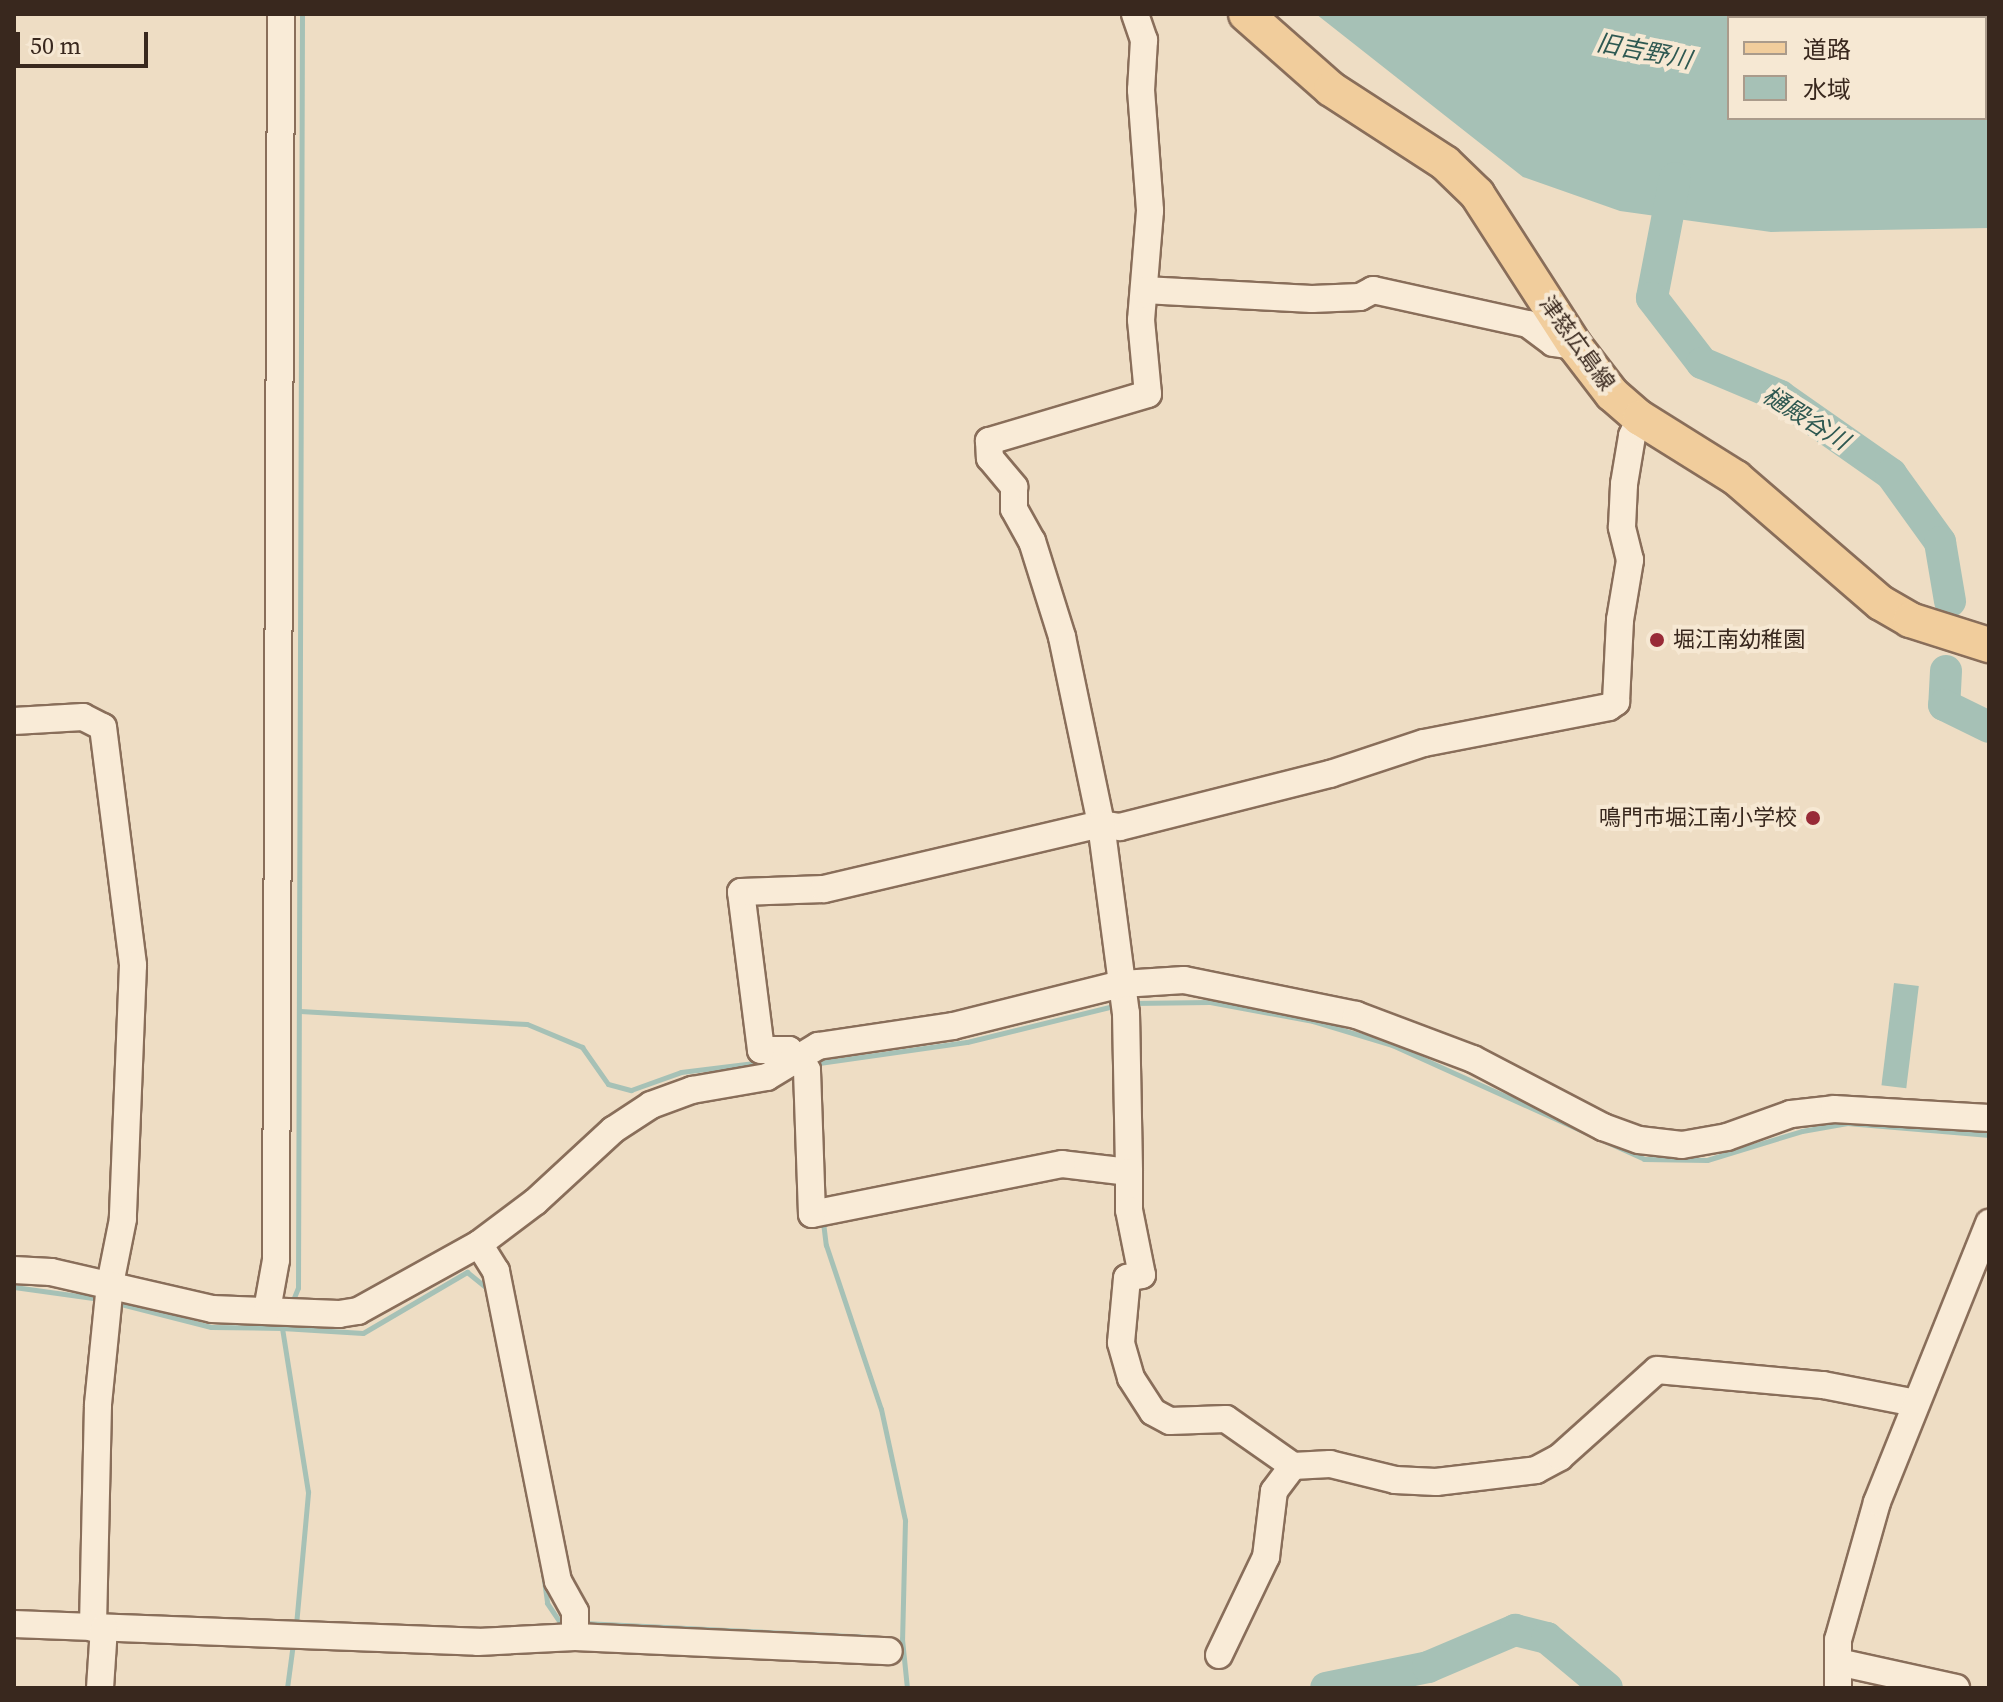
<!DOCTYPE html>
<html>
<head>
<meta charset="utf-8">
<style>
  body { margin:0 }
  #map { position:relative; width:2003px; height:1702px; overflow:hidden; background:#eeddc4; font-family:"Source Serif 4","Noto Sans JP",serif }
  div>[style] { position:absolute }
  .water>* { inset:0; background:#a6c1b6; transform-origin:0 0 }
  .stream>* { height:5px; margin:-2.5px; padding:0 2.5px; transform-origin:2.5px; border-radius:2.5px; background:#a6c1b6 }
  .river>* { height:32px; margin:-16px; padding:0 16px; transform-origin:16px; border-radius:16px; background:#a6c1b6 }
  .roads { filter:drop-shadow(2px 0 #896e5a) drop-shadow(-2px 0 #896e5a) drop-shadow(0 2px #896e5a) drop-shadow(0 -2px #896e5a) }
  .minor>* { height:26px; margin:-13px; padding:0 13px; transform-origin:13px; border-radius:13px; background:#f9ebd7 }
  .major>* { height:34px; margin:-17px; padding:0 17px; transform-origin:17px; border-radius:17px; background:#f1cd9c }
  .dots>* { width:22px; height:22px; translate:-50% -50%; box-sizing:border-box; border:4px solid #f6e8d3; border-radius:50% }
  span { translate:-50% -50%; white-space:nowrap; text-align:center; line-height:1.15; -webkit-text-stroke:8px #f6e8d3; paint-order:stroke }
  .street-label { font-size:22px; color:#39281e }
  .poi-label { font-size:22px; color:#39281e }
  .left { translate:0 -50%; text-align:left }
  .right { translate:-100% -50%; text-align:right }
  .water-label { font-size:24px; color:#2e5851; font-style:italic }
  .frame { position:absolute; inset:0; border:16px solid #39281e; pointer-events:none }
  .legend { position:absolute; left:1727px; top:16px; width:260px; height:104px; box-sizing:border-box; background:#f6e8d3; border:2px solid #aa9b8b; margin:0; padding:10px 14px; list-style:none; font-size:24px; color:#39281e }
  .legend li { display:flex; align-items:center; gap:16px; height:40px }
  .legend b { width:40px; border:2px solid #aa9b8b }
  .scale { position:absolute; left:16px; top:32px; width:132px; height:36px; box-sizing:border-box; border:4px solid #39281e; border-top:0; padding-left:10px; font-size:24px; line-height:28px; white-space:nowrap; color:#39281e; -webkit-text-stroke:6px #f6e8d3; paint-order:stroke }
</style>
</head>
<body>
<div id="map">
  <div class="water">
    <i style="clip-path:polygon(evenodd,1316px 14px,1989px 14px,1989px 228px,1771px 232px,1620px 211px,1523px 177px,1316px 14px,1729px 18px,1985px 18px,1985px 118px,1729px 118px,1729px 18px)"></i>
    <i style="left:1894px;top:983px;width:25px;height:103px;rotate:7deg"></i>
  </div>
  <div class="stream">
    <i style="left:1132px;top:1003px;width:78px;rotate:-0.7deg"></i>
    <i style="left:1210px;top:1002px;width:105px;rotate:10.5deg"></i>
    <i style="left:1313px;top:1021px;width:83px;rotate:16.9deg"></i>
    <i style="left:1392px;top:1045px;width:277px;rotate:24.3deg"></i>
    <i style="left:1644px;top:1159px;width:63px;rotate:0.9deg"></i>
    <i style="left:1707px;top:1160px;width:99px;rotate:-17deg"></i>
    <i style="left:1802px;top:1131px;width:46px;rotate:-10.1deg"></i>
    <i style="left:1847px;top:1123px;width:143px;rotate:4.8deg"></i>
    <i style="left:300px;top:1011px;width:227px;rotate:3.3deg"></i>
    <i style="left:527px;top:1024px;width:60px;rotate:22.7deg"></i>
    <i style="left:582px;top:1047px;width:45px;rotate:54.9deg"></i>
    <i style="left:608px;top:1084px;width:24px;rotate:15deg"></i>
    <i style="left:631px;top:1090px;width:53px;rotate:-19.8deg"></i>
    <i style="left:681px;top:1072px;width:82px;rotate:-7deg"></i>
    <i style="left:819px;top:1072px;width:9px;rotate:-90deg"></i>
    <i style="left:819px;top:1063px;width:149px;rotate:-8.1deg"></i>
    <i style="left:967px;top:1042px;width:155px;rotate:-13.8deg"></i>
    <i style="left:823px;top:1222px;width:23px;rotate:83deg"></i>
    <i style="left:826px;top:1245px;width:173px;rotate:71.5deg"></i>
    <i style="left:881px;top:1409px;width:114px;rotate:77.8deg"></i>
    <i style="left:905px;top:1520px;width:119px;rotate:91.4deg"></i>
    <i style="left:902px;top:1639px;width:49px;rotate:84.2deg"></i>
    <i style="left:14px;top:1287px;width:87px;rotate:7.9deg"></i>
    <i style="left:117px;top:1303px;width:97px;rotate:14.3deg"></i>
    <i style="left:211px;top:1327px;width:71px;rotate:0.8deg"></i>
    <i style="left:282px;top:1328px;width:11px;rotate:-68deg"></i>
    <i style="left:291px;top:1305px;width:18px;rotate:-68deg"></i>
    <i style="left:298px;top:1288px;width:1274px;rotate:-89.82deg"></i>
    <i style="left:542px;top:1566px;width:37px;rotate:82deg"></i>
    <i style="left:547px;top:1603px;width:23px;rotate:56deg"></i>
    <i style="left:560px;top:1622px;width:5px"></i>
    <i style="left:583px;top:1623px;width:282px;rotate:2.8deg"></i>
    <i style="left:296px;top:1625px;width:134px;rotate:-84.8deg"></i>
    <i style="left:308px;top:1492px;width:166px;rotate:-99deg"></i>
    <i style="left:282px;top:1328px;width:81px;rotate:3.5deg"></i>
    <i style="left:363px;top:1333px;width:121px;rotate:-30.4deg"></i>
    <i style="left:467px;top:1272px;width:27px;rotate:39deg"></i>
    <i style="left:287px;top:1688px;width:45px;rotate:-82.4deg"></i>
  </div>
  <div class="river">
    <i style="left:1675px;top:178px;width:122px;rotate:100.9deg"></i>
    <i style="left:1652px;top:298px;width:82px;rotate:52.4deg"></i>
    <i style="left:1702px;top:363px;width:85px;rotate:22.9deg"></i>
    <i style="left:1780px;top:396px;width:136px;rotate:35.1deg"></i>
    <i style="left:1891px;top:474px;width:84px;rotate:54.2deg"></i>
    <i style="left:1940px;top:542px;width:60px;rotate:80.4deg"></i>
    <i style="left:1946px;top:671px;width:34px;rotate:93deg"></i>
    <i style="left:1944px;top:705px;width:50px;rotate:26.1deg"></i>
    <i style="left:1326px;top:1688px;width:104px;rotate:-11.6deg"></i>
    <i style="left:1428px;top:1667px;width:95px;rotate:-23deg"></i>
    <i style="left:1515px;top:1630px;width:33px;rotate:14deg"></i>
    <i style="left:1547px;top:1638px;width:78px;rotate:39.8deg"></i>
  </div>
  <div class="roads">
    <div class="minor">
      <i style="left:1135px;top:14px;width:28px;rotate:71deg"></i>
      <i style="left:1144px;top:40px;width:50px;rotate:93.4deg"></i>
      <i style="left:1141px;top:90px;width:121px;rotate:85.7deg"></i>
      <i style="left:1150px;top:211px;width:109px;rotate:94.7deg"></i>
      <i style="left:1141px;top:320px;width:74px;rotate:84.6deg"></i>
      <i style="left:1148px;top:394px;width:166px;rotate:163.5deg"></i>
      <i style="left:989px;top:441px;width:17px;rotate:87deg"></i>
      <i style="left:990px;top:458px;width:38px;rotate:50deg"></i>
      <i style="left:1014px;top:487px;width:22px;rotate:90deg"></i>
      <i style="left:1014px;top:509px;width:37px;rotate:61deg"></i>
      <i style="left:1032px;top:541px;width:101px;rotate:72.6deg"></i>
      <i style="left:1062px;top:637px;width:191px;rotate:78.2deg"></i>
      <i style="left:1101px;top:824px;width:19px;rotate:9deg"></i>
      <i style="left:1120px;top:827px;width:217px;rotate:-14.2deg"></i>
      <i style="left:1330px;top:774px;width:99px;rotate:-18.3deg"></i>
      <i style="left:1424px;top:743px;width:188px;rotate:-11deg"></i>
      <i style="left:1609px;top:707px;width:9px;rotate:-36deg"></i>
      <i style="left:1616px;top:702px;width:82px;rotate:-87.2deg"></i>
      <i style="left:1620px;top:620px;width:61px;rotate:-80.5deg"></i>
      <i style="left:1630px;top:560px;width:34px;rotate:-104deg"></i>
      <i style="left:1622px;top:527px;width:43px;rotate:-87.3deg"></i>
      <i style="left:1624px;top:484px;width:49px;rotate:-80.5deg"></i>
      <i style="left:1632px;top:436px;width:20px;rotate:-66deg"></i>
      <i style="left:1144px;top:290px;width:168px;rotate:3.1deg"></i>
      <i style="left:1312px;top:299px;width:48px;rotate:-2.4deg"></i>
      <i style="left:1360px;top:297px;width:15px;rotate:-28deg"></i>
      <i style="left:1373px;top:290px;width:159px;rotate:12.4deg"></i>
      <i style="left:1528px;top:324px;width:31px;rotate:37deg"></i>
      <i style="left:1553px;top:343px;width:22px;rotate:8deg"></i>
      <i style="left:14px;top:721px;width:69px;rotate:-3.3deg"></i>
      <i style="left:83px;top:717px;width:22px;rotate:27deg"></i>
      <i style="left:103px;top:727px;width:240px;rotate:82.8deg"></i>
      <i style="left:133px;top:965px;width:254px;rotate:92.3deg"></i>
      <i style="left:123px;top:1219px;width:66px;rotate:101.3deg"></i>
      <i style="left:110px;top:1284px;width:122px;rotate:95.7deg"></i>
      <i style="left:98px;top:1405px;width:223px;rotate:91.3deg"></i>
      <i style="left:1129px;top:1172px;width:67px;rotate:-173.2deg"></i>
      <i style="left:1062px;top:1164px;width:255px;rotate:168.7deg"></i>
      <i style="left:812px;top:1214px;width:144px;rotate:-92deg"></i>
      <i style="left:807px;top:1070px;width:27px;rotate:-132deg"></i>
      <i style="left:789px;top:1050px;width:28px;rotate:180deg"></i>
      <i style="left:761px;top:1050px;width:159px;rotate:-97.2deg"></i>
      <i style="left:741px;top:892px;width:83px;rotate:-2.1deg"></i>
      <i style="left:824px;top:889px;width:285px;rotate:-13.2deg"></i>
      <i style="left:1101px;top:824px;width:191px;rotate:82.5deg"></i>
      <i style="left:1126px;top:1013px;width:159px;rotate:88.9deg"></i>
      <i style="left:1129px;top:1172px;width:38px;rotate:90deg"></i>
      <i style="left:1129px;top:1210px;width:66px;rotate:78.7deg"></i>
      <i style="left:1142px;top:1275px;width:15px;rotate:169deg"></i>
      <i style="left:1127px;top:1278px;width:65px;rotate:95.3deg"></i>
      <i style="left:1121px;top:1343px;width:36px;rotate:74deg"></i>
      <i style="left:1131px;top:1378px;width:40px;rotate:57.1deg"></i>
      <i style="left:1153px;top:1412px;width:19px;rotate:28deg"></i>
      <i style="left:1170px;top:1421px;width:56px;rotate:-2deg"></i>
      <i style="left:1226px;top:1419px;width:82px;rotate:35deg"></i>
      <i style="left:479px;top:1244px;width:32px;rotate:58deg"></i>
      <i style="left:496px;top:1271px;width:316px;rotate:78.7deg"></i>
      <i style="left:558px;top:1581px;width:35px;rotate:61deg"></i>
      <i style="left:575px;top:1612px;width:25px;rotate:90deg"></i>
      <i style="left:14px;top:1270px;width:37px;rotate:3deg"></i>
      <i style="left:51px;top:1272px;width:165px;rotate:12.9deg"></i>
      <i style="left:212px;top:1309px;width:127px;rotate:2.3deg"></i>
      <i style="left:339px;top:1314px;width:19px;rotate:-9deg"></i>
      <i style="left:358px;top:1311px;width:138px;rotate:-29deg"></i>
      <i style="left:479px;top:1244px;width:70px;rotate:-36.9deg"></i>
      <i style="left:535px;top:1202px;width:106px;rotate:-42.7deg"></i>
      <i style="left:613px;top:1130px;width:45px;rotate:-33.3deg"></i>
      <i style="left:651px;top:1105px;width:44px;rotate:-20.1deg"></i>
      <i style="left:692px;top:1090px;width:76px;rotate:-9.8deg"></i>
      <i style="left:767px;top:1077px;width:60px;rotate:-31.3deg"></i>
      <i style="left:818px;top:1046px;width:136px;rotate:-8.4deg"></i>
      <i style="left:953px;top:1026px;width:174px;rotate:-14deg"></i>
      <i style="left:1122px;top:984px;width:62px;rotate:-3.7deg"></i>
      <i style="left:1184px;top:980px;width:176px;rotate:11.5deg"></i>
      <i style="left:1356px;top:1015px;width:125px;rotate:20.6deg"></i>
      <i style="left:1473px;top:1059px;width:147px;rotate:27.6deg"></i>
      <i style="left:1603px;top:1127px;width:38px;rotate:20deg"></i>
      <i style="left:1639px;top:1140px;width:43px;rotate:6.6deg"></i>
      <i style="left:1682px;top:1145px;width:46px;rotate:-10.1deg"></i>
      <i style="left:1727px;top:1137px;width:68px;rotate:-19.8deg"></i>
      <i style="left:1791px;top:1114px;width:43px;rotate:-6.6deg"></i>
      <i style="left:1834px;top:1109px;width:155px;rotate:3.3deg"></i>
      <i style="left:267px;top:1310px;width:51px;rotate:-79.8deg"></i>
      <i style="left:276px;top:1260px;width:1246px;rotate:-89.77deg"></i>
      <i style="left:14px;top:1624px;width:464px;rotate:2.2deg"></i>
      <i style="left:478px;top:1642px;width:97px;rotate:-3deg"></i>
      <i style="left:575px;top:1637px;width:314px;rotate:2.6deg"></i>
      <i style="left:1219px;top:1655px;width:109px;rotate:-64.4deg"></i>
      <i style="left:1266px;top:1557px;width:66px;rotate:-83.1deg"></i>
      <i style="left:1274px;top:1491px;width:31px;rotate:-53deg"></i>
      <i style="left:1293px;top:1466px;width:37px;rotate:-3deg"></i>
      <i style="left:1330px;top:1464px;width:67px;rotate:13.8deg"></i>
      <i style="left:1395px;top:1480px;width:41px;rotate:2.8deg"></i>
      <i style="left:1436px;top:1482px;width:101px;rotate:-6.8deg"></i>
      <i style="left:1536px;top:1470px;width:27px;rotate:-28deg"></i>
      <i style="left:1560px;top:1457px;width:130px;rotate:-41.9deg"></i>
      <i style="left:1657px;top:1370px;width:167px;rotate:5.2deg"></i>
      <i style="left:1823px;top:1385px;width:95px;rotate:11deg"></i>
      <i style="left:1838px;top:1662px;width:22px;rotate:-90deg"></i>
      <i style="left:1838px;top:1640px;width:143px;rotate:-74.2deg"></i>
      <i style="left:1877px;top:1502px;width:301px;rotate:-68.1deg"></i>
      <i style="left:100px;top:1688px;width:60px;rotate:-86.2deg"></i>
      <i style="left:1838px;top:1688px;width:26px;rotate:-90deg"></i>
      <i style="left:1838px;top:1662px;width:121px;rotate:12.4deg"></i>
    </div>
    <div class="major">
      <i style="left:1246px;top:14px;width:113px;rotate:41.4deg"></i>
      <i style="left:1331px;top:89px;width:136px;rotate:33deg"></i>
      <i style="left:1445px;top:163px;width:45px;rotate:44.1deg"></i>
      <i style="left:1477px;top:194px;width:181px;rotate:57.2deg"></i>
      <i style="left:1575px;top:346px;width:61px;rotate:52.4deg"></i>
      <i style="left:1612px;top:394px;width:37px;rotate:41deg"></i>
      <i style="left:1640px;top:418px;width:113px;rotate:32deg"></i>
      <i style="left:1736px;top:478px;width:191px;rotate:40.8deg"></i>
      <i style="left:1881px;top:603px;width:34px;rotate:30deg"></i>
      <i style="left:1910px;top:620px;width:83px;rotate:17.6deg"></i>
    </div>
  </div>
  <div class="dots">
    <i style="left:1657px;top:640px;background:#982a37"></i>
    <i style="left:1813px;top:818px;background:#982a37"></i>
  </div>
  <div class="street-label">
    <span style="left:1577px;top:343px;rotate:54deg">津慈広島線</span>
  </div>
  <div class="poi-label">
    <span class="left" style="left:1673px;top:640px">堀江南幼稚園</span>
    <span class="right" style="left:1797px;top:818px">鳴門市堀江南小学校</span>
  </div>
  <div class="water-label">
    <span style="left:1644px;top:51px;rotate:11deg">旧吉野川</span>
    <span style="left:1806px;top:418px;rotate:32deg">樋殿谷川</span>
  </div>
  <div class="frame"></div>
  <ul class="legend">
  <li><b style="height:10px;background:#f1cd9c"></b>道路</li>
  <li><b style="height:22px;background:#a6c1b6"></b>水域</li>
  </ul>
  <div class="scale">50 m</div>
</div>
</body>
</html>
